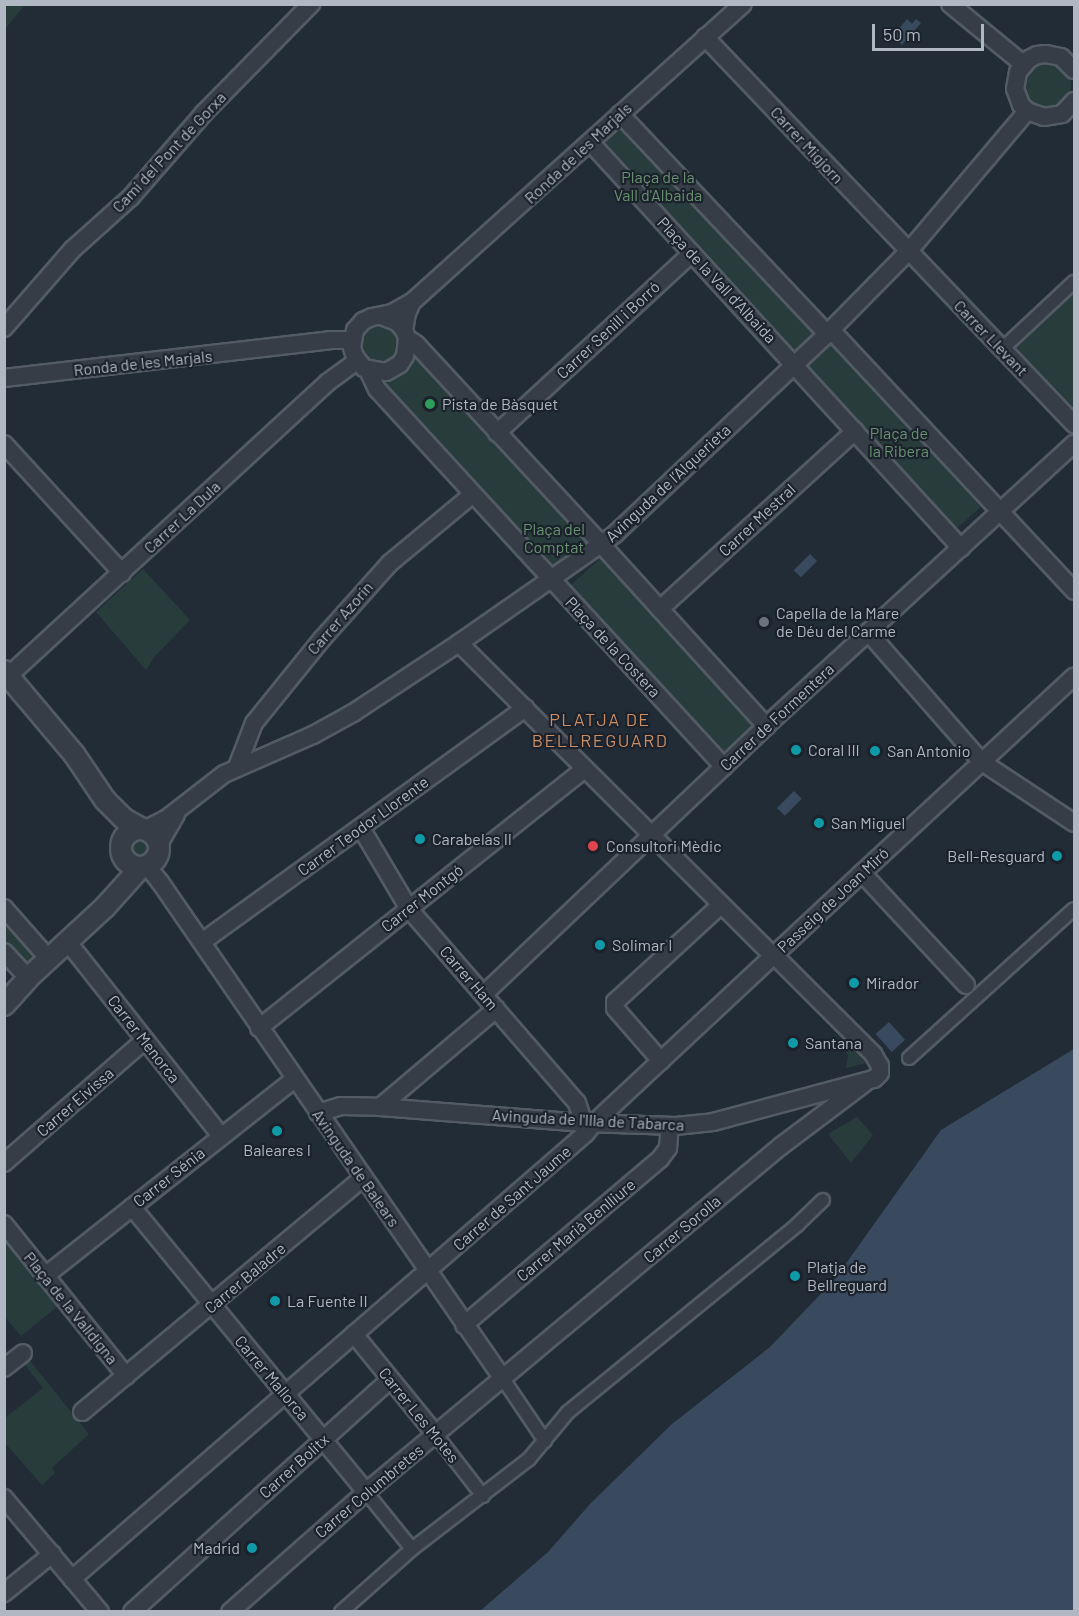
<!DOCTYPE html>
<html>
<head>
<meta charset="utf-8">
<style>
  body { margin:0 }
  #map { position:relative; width:1079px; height:1616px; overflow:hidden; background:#222c36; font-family:Barlow,sans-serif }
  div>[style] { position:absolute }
  .green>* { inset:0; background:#283c3b; transform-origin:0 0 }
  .round { border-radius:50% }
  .water>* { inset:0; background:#394a5f; transform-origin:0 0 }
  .roads { filter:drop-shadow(2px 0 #535b65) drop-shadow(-2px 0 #535b65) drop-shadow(0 2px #535b65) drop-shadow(0 -2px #535b65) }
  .pedestrian>* { height:12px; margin:-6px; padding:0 6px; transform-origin:6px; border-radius:6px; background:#363d47 }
  .minor>* { height:16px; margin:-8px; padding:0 8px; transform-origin:8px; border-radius:8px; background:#363d47 }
  .tertiary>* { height:20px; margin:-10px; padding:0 10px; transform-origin:10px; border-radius:10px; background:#363d47 }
  .tertiary>.ring { margin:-10px; padding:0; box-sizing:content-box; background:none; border:20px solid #363d47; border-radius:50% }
  .dots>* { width:16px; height:16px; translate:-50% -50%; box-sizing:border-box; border:3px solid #1b222c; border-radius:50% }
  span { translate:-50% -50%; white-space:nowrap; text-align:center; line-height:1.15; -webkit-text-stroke:4.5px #1b222c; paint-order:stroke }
  .street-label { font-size:16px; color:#b0b8c3 }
  .park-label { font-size:16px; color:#699271 }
  .poi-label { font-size:16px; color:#b0b8c3 }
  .left { translate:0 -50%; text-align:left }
  .right { translate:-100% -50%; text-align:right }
  .neighbourhood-label { font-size:18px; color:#cb8d64; letter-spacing:1.5px }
  .frame { position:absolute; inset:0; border:6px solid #b0b8c3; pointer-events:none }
  .scale { position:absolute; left:872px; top:24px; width:112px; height:27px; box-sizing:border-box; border:3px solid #b0b8c3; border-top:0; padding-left:8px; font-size:18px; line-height:21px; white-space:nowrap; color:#b0b8c3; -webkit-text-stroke:4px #1b222c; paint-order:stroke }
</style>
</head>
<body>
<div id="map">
  <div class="green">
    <i style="clip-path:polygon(5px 4px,25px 5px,5px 29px,4px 5px)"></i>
    <i class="round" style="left:1023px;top:62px;width:48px;height:48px"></i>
    <i style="left:621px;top:124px;width:284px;height:32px;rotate:47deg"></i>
    <i style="clip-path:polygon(1074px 288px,1074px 408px,1013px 344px)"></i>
    <i class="round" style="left:360px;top:326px;width:38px;height:38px"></i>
    <i style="left:832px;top:342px;width:222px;height:36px;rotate:48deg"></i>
    <i style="left:412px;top:351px;width:260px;height:45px;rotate:47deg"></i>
    <i style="left:602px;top:557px;width:227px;height:44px;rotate:48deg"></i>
    <i style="clip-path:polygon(143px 569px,190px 620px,155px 656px,146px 670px,96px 612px)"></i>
    <i class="round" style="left:126px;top:836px;width:26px;height:26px"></i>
    <i style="clip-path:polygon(4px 915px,39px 953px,24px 968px,5px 946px)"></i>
    <i style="clip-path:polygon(842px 1039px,866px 1063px,846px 1068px,848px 1055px,840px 1042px)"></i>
    <i style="clip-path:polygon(857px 1117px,873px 1135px,851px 1163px,828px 1134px)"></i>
    <i style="clip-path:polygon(4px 1237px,58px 1306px,21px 1336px,5px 1317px)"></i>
    <i style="clip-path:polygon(26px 1356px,89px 1434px,52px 1468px,55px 1473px,42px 1485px,5px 1443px,5px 1418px,43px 1388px,21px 1360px)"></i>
  </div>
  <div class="water">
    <i style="clip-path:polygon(907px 19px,912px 24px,916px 19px,921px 23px,902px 45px,893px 36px)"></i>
    <i style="left:810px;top:554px;width:10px;height:23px;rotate:45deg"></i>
    <i style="left:794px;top:791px;width:11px;height:24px;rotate:45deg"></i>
    <i style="left:889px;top:1022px;width:24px;height:18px;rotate:48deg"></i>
    <i style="clip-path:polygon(1074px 1049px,1074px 1611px,480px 1611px,548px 1552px,590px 1504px,672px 1424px,770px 1347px,835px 1279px,941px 1130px)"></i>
  </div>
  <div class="roads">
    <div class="pedestrian">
      <i style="left:1001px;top:350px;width:100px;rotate:-43deg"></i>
      <i style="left:909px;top:1058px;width:222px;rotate:-42.1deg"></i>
      <i style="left:503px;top:1379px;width:75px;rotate:55.9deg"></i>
      <i style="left:436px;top:1435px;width:77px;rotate:52.4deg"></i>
      <i style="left:366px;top:1492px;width:73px;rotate:51.1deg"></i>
      <i style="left:341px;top:1612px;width:95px;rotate:-41.6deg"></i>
      <i style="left:412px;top:1549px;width:148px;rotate:-37.6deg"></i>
      <i style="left:529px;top:1459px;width:61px;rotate:-50.3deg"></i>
      <i style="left:568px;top:1412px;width:296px;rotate:-39.2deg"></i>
      <i style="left:797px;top:1225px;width:36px;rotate:-44deg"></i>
    </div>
    <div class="minor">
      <i style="left:950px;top:4px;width:94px;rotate:39.4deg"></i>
      <i style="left:705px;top:37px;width:535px;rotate:46.36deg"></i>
      <i style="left:1074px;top:70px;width:18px;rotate:-135deg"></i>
      <i style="left:1061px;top:57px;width:16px;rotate:-169deg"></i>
      <i style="left:1045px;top:54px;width:8px;rotate:173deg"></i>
      <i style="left:1037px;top:55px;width:9px;rotate:153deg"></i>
      <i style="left:1029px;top:59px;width:17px;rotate:130deg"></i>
      <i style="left:1018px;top:72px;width:17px;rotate:100deg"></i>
      <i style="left:1015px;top:89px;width:17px;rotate:69deg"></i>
      <i style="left:1021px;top:105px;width:8px;rotate:45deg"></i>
      <i style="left:1027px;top:111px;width:18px;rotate:19deg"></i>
      <i style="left:1044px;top:117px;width:18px;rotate:-9deg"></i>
      <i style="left:1062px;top:114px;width:18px;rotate:-47deg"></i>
      <i style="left:620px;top:114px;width:302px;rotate:46.7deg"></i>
      <i style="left:590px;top:142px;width:550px;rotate:47.58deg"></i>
      <i style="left:412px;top:302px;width:445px;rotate:-42deg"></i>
      <i style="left:381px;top:316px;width:17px;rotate:21deg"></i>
      <i style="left:397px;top:322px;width:11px;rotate:49deg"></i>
      <i style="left:404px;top:330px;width:9px;rotate:69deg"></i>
      <i style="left:407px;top:338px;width:18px;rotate:96deg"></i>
      <i style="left:405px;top:356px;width:9px;rotate:122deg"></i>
      <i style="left:400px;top:364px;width:16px;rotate:150deg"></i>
      <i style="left:386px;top:372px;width:22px;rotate:-170deg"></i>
      <i style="left:364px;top:368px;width:14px;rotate:-129deg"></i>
      <i style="left:355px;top:357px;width:9px;rotate:-108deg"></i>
      <i style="left:352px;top:348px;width:18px;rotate:-81deg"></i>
      <i style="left:355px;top:330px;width:12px;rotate:-48deg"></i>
      <i style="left:363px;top:321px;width:10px;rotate:-24deg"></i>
      <i style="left:372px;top:317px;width:20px;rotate:-11deg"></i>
      <i style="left:392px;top:313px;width:23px;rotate:-29deg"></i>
      <i style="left:412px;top:302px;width:12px;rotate:114deg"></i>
      <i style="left:407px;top:313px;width:17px;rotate:100deg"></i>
      <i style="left:4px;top:328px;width:105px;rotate:-48.9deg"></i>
      <i style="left:73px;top:249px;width:78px;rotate:-41.9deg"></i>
      <i style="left:131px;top:197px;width:111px;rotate:-49deg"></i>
      <i style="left:204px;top:113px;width:153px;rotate:-45.5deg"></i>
      <i style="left:831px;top:330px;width:357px;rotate:47deg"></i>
      <i style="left:407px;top:338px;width:11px;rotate:34deg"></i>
      <i style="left:416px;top:344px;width:272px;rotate:47.2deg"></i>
      <i style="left:601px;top:544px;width:246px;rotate:47.8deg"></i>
      <i style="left:368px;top:370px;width:21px;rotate:65deg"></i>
      <i style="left:377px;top:389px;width:513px;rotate:47.45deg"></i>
      <i style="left:4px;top:378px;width:328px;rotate:-6.6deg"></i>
      <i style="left:330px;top:340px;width:22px"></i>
      <i style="left:497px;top:433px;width:265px;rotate:-42.7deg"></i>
      <i style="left:4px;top:444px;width:175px;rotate:47.5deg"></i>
      <i style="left:660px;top:609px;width:264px;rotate:-42.4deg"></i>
      <i style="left:868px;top:632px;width:173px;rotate:48.8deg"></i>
      <i style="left:982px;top:762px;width:110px;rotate:33.5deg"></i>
      <i style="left:459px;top:643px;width:443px;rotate:44.9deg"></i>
      <i style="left:4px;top:680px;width:440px;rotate:-42.6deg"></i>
      <i style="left:328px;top:382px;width:36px;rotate:-36deg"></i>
      <i style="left:237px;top:767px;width:47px;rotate:-68.9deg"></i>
      <i style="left:254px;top:723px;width:108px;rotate:-51deg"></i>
      <i style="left:322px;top:639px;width:102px;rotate:-48.2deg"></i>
      <i style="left:390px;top:563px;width:108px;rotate:-39.7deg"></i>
      <i style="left:361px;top:828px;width:94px;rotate:59.3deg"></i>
      <i style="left:409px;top:909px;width:257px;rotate:49.1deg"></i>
      <i style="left:577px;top:1103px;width:21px;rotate:71deg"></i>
      <i style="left:146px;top:829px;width:22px;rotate:-27deg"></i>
      <i style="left:166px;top:819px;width:73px;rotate:-37.8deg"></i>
      <i style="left:224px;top:774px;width:97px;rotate:-23.7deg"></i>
      <i style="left:313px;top:735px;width:46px;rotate:-28.8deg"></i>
      <i style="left:353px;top:713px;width:127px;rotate:-33.4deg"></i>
      <i style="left:459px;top:643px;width:190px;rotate:-34.9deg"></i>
      <i style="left:615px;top:534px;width:291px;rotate:-43.3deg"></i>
      <i style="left:827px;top:334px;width:115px;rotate:-45.4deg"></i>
      <i style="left:908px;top:252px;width:185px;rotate:-49.8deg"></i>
      <i style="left:159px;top:844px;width:34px;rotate:-60deg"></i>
      <i style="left:147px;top:866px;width:21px;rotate:51deg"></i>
      <i style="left:160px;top:882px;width:604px;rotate:55.39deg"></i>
      <i style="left:862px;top:873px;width:153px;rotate:47.1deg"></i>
      <i style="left:4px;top:908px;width:67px;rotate:48.7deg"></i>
      <i style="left:67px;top:941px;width:248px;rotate:51.7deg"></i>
      <i style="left:202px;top:942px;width:399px;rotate:-35.9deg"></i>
      <i style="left:4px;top:952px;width:35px;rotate:47deg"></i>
      <i style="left:484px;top:994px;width:389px;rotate:-43.5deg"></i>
      <i style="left:766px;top:726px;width:418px;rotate:-42.5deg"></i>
      <i style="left:259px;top:1028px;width:416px;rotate:-38.5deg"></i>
      <i style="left:661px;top:1061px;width:70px;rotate:-131deg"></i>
      <i style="left:615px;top:1008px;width:6px;rotate:-90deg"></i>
      <i style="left:615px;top:1002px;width:144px;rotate:-42.5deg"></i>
      <i style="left:380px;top:1107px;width:152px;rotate:-40.2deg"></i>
      <i style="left:318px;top:1113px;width:24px;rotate:-17deg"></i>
      <i style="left:341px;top:1106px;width:39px;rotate:1deg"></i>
      <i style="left:380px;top:1107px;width:205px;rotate:4.5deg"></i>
      <i style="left:584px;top:1123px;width:92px;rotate:1.9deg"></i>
      <i style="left:676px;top:1126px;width:37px;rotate:-6deg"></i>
      <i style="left:713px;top:1122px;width:167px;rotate:-15deg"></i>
      <i style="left:874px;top:1079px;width:8px;rotate:-45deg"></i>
      <i style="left:880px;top:1073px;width:7px;rotate:-90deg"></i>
      <i style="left:880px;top:1066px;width:14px;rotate:-120deg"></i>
      <i style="left:873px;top:1054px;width:140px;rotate:-135deg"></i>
      <i style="left:4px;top:1163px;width:187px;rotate:-41.1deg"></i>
      <i style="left:132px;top:1207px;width:369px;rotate:50.6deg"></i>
      <i style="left:4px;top:1224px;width:195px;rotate:51.2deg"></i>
      <i style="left:45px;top:1276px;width:318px;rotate:-38.3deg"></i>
      <i style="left:464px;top:1325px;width:257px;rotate:-40.3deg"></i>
      <i style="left:660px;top:1159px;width:14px;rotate:-54deg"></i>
      <i style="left:668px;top:1148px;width:22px;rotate:-85deg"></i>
      <i style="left:354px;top:1334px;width:130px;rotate:50.9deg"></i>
      <i style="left:4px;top:1368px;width:24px;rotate:-38deg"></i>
      <i style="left:82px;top:1412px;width:366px;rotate:-39.8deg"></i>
      <i style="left:4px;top:1498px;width:149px;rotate:49.9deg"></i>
      <i style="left:72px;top:1579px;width:679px;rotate:-40.94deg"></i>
      <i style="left:585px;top:1134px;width:14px;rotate:-51deg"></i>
      <i style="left:594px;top:1123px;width:367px;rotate:-43deg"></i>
      <i style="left:862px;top:873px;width:289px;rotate:-42.8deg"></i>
      <i style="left:4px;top:1593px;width:62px;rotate:-39.1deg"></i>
      <i style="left:132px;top:1612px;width:347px;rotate:-42deg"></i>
      <i style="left:230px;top:1612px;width:181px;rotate:-41.4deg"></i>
      <i style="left:366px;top:1492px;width:540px;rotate:-39.82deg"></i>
      <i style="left:781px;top:1146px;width:105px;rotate:-36.9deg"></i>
    </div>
    <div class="tertiary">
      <i style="left:4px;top:671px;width:109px;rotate:49.9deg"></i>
      <i style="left:74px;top:754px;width:55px;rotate:56deg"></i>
      <i style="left:105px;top:800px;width:27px;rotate:45deg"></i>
      <i style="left:124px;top:819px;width:18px;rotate:29deg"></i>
      <i class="ring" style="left:121px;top:829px;width:18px;height:18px"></i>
      <i style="left:4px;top:1005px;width:36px;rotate:-48deg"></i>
      <i style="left:28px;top:978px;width:105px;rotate:-42.7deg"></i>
      <i style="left:105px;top:907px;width:54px;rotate:-48deg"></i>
    </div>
  </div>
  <div class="dots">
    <i style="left:430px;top:404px;background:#2e9e5b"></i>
    <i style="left:764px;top:622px;background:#6b7280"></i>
    <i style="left:796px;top:750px;background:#0f9aa8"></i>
    <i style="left:875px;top:751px;background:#0f9aa8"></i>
    <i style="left:819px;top:823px;background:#0f9aa8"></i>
    <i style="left:420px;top:839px;background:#0f9aa8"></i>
    <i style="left:593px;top:846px;background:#e0444e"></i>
    <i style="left:1057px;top:856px;background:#0f9aa8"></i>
    <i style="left:600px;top:945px;background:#0f9aa8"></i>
    <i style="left:854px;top:983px;background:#0f9aa8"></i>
    <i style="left:793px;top:1043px;background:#0f9aa8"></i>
    <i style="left:277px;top:1131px;background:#0f9aa8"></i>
    <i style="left:795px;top:1276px;background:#0f9aa8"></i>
    <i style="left:275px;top:1301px;background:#0f9aa8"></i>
    <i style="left:252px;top:1548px;background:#0f9aa8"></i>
  </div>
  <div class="street-label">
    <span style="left:807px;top:145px;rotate:47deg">Carrer Migjorn</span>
    <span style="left:169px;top:152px;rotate:-47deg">Camí del Pont de Gorxa</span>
    <span style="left:578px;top:153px;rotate:-43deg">Ronda de les Marjals</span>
    <span style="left:717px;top:280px;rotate:47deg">Plaça de la Vall d’Albaida</span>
    <span style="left:608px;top:330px;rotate:-43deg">Carrer Senill i Borró</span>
    <span style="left:991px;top:338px;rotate:46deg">Carrer Llevant</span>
    <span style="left:143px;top:363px;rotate:-6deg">Ronda de les Marjals</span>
    <span style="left:668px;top:483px;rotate:-43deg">Avinguda de l’Alquerieta</span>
    <span style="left:182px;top:517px;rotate:-43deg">Carrer La Dula</span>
    <span style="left:757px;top:520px;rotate:-43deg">Carrer Mestral</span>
    <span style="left:340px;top:618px;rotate:-49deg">Carrer Azorín</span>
    <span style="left:613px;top:647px;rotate:47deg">Plaça de la Costera</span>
    <span style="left:777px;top:717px;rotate:-43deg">Carrer de Formentera</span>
    <span style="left:363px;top:826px;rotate:-36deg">Carrer Teodor Llorente</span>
    <span style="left:422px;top:898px;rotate:-38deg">Carrer Montgó</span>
    <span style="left:833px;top:900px;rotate:-43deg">Passeig de Joan Miró</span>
    <span style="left:469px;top:978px;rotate:49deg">Carrer Ham</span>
    <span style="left:144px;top:1039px;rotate:52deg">Carrer Menorca</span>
    <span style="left:75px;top:1102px;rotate:-41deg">Carrer Eivissa</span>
    <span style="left:588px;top:1120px;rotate:3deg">Avinguda de l'Illa de Tabarca</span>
    <span style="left:356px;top:1168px;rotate:55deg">Avinguda de Balears</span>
    <span style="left:169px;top:1177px;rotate:-38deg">Carrer Sénia</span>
    <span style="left:512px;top:1198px;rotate:-41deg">Carrer de Sant Jaume</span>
    <span style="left:682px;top:1229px;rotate:-40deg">Carrer Sorolla</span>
    <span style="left:576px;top:1230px;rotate:-40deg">Carrer Marià Benlliure</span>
    <span style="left:245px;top:1278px;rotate:-40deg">Carrer Baladre</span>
    <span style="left:71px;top:1308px;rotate:51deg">Plaça de la Valldigna</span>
    <span style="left:272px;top:1378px;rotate:50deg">Carrer Mallorca</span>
    <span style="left:419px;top:1415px;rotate:51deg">Carrer Les Motes</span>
    <span style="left:294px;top:1466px;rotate:-42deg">Carrer Bolitx</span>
    <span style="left:369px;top:1491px;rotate:-40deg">Carrer Columbretes</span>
  </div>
  <div class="park-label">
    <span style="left:658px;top:186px">Plaça de la<br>Vall d'Albaida</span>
    <span style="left:899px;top:442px">Plaça de<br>la Ribera</span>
    <span style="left:554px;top:538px">Plaça del<br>Comptat</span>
  </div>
  <div class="poi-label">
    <span class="left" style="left:442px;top:404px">Pista de Bàsquet</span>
    <span class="left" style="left:776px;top:622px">Capella de la Mare<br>de Déu del Carme</span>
    <span class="left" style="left:808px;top:750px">Coral III</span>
    <span class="left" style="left:887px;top:751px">San Antonio</span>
    <span class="left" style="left:831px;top:823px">San Miguel</span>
    <span class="left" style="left:432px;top:839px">Carabelas II</span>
    <span class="left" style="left:606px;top:846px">Consultori Mèdic</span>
    <span class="right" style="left:1045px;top:856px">Bell-Resguard</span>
    <span class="left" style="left:612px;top:945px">Solimar I</span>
    <span class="left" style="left:866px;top:983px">Mirador</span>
    <span class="left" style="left:805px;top:1043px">Santana</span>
    <span style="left:277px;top:1150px">Baleares I</span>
    <span class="left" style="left:807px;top:1276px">Platja de<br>Bellreguard</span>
    <span class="left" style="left:287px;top:1301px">La Fuente II</span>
    <span class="right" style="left:240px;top:1548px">Madrid</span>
  </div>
  <div class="neighbourhood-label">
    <span style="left:600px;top:730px">PLATJA DE<br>BELLREGUARD</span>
  </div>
  <div class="frame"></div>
  <div class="scale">50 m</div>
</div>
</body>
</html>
